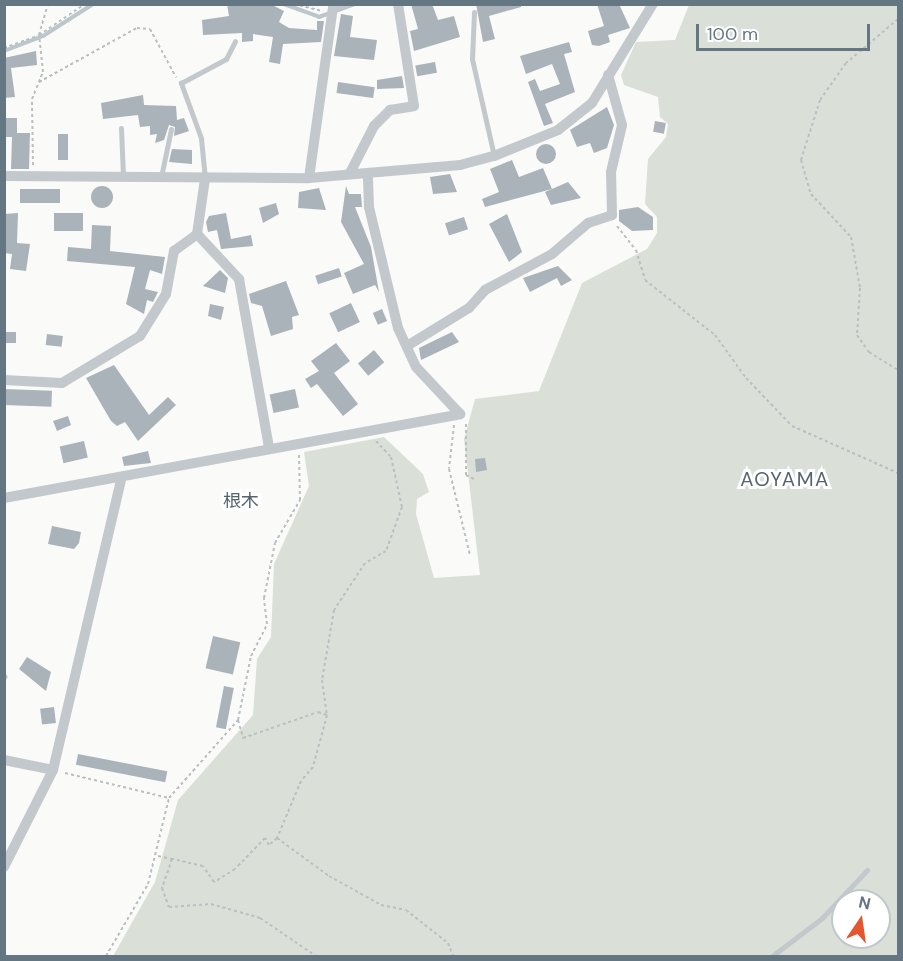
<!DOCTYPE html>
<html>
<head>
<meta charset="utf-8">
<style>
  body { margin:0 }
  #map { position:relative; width:903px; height:961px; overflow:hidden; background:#fafaf8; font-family:"DM Sans","Noto Sans JP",sans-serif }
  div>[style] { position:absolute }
  .green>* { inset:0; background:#dadfd7 }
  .stream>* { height:4px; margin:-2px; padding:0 2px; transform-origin:2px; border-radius:2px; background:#bbc7cb }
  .building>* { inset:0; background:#aab3b9; transform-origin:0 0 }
  .round { border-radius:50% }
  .path>* { height:2px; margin-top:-1px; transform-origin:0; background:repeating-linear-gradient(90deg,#bbbfc2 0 3px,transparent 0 6px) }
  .lane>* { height:5px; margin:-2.5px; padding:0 2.5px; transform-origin:2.5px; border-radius:2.5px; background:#c3c8cc }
  .street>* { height:10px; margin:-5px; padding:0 5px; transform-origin:5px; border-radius:5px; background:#c3c8cc }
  span { translate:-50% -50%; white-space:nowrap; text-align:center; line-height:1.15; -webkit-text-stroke:6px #fff; paint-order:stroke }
  .neighbourhood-label { font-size:18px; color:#57646e }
  .quarter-label { font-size:20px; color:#57646e; letter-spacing:1.5px }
  .frame { position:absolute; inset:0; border:6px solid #657683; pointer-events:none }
  .north { position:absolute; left:831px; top:889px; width:60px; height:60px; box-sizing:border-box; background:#fff; border:2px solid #c1c8cd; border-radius:50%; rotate:13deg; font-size:16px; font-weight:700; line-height:24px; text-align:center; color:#657683 }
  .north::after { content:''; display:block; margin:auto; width:21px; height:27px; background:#e4572e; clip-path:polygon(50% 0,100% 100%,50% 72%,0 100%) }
  .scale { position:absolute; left:696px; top:24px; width:174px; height:27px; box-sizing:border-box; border:3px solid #657683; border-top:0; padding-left:8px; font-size:18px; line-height:21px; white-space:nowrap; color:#657683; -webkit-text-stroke:4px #fff; paint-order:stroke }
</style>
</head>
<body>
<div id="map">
  <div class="green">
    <i style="clip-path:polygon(evenodd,689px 5px,898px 5px,898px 956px,113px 956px,155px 882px,178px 800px,253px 715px,257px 659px,271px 637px,274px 564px,309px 486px,304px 452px,384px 437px,423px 474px,429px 492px,417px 499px,416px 514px,434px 578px,480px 575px,464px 439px,475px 399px,539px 391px,582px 283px,647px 249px,657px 233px,657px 217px,645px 204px,648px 159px,666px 137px,668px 124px,660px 117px,658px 97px,624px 85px,621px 75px,636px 42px,675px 40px,689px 5px,843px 901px,879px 901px,879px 937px,843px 937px,843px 901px)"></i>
  </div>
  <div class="stream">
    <i style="left:284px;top:4px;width:37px;rotate:20deg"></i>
    <i style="left:319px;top:17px;width:37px;rotate:-20deg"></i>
    <i style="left:4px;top:51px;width:42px;rotate:-21deg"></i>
    <i style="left:43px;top:36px;width:59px;rotate:-32.6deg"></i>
  </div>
  <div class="building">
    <i style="clip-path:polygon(227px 4px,270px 4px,284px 11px,279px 22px,289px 28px,317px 30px,317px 21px,324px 21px,321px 42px,283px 44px,280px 64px,269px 62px,273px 37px,253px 34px,253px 41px,242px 42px,242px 33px,203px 35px,202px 20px,229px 16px)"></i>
    <i style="clip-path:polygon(411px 4px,432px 4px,438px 20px,454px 16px,460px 37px,414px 51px,410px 31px,418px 29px)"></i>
    <i style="clip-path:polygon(476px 4px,521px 4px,521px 7px,489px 16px,495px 39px,483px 42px)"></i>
    <i style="clip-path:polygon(597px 4px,619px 4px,630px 28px,608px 35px,610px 42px,599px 46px,592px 45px,588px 31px,604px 26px)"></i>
    <i style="clip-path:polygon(341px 14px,353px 16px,350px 37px,377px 40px,374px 60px,334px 56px)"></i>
    <i style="clip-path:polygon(569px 42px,572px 52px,564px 54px,575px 92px,545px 104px,553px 123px,544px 126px,528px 82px,535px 79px,540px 91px,560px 84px,552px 64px,526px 74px,520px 56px)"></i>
    <i style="clip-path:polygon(36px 51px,37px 65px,11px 68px,15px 97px,4px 98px,4px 58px)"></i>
    <i style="left:435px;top:62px;width:11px;height:20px;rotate:80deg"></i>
    <i style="clip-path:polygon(402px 76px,404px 88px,377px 89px,377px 80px)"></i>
    <i style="left:338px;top:82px;width:37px;height:11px;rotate:8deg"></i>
    <i style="clip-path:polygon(143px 95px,144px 105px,176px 106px,177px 120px,184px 118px,189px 131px,174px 136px,175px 127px,169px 125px,164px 140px,155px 143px,157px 134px,150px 135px,150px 126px,140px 127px,138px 115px,103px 119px,101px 103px)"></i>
    <i style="clip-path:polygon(607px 107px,614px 125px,607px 148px,594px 153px,590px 143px,577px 147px,570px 130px)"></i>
    <i style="clip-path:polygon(4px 118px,17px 118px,17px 133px,30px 133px,29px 169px,11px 169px,12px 137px,4px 137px)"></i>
    <i style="left:655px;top:121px;width:11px;height:11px;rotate:10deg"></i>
    <i style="left:58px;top:134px;width:10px;height:26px"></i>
    <i class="round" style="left:536px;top:144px;width:20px;height:20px"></i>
    <i style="clip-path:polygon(172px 149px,192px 150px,192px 164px,169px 162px)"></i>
    <i style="clip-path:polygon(512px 160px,519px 177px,543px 168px,552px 189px,485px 207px,482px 199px,499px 192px,490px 169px)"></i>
    <i style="clip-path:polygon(450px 174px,457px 192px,433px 194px,430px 177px)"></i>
    <i style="clip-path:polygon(568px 182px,581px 198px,551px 205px,545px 192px)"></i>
    <i class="round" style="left:91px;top:186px;width:22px;height:22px"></i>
    <i style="clip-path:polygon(346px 186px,349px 194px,361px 194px,362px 207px,355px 207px,371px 247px,379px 292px,375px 285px,353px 294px,344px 273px,364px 264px,341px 222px)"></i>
    <i style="clip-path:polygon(319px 188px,326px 210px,298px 208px,299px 192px)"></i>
    <i style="left:60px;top:189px;width:14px;height:40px;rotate:90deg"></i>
    <i style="clip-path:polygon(276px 203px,279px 214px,263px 223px,259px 208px)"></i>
    <i style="clip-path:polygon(638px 207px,653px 217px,653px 230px,632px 231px,619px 221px,619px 210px)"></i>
    <i style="clip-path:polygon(18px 213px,17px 243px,30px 244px,26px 271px,10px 269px,12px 254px,4px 253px,4px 214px)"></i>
    <i style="left:54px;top:213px;width:29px;height:18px"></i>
    <i style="clip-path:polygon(226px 213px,231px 239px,251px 235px,253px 246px,221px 249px,217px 230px,208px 232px,206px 222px,209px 216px)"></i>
    <i style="clip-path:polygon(507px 214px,522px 252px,509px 262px,489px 224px)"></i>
    <i style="left:464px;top:217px;width:13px;height:20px;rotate:72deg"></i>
    <i style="clip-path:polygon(92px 225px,111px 226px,110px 251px,165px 257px,162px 274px,150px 270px,145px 289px,158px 292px,153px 302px,147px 300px,144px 314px,126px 304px,135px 267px,67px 261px,68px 247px,91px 249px)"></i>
    <i style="clip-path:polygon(558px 266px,572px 280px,561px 286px,557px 278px,530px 292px,523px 278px)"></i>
    <i style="left:339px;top:268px;width:9px;height:25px;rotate:72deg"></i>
    <i style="clip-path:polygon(220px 270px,228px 278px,225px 293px,203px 286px)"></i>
    <i style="clip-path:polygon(286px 281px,299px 315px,292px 317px,293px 329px,271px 336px,262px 306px,251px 303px,249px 294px)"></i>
    <i style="left:351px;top:303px;width:21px;height:24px;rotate:65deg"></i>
    <i style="clip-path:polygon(210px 304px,224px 307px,221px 320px,208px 316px)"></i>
    <i style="left:382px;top:309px;width:13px;height:10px;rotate:67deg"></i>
    <i style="left:4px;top:332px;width:12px;height:11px"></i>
    <i style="clip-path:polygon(452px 332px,459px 342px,421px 360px,419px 348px)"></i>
    <i style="left:47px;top:334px;width:16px;height:11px;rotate:7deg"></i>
    <i style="clip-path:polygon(336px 343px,350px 361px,334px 373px,358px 404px,343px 416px,317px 384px,311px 388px,305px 379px,319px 371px,311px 361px)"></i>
    <i style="left:374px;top:350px;width:16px;height:21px;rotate:50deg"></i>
    <i style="clip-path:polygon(114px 365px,149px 415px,168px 397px,176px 405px,138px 441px,125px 422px,117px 426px,111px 421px,86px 378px)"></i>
    <i style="left:4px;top:389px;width:48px;height:16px;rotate:2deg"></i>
    <i style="left:295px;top:389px;width:19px;height:26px;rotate:78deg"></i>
    <i style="clip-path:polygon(68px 416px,71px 425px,57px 431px,53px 421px)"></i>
    <i style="left:84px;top:441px;width:17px;height:25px;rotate:77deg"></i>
    <i style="clip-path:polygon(148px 451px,151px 463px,124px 466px,122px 457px)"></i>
    <i style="clip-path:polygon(485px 458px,487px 470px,476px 472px,475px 459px)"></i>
    <i style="clip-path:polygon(52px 526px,81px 532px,79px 543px,74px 549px,48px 544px)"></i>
    <i style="left:213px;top:636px;width:28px;height:33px;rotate:13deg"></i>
    <i style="clip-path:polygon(27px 657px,51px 672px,46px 691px,19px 669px)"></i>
    <i style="left:224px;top:686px;width:10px;height:42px;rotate:11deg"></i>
    <i style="left:54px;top:707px;width:16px;height:14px;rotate:83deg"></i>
    <i style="left:78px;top:754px;width:91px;height:11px;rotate:11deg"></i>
  </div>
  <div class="path">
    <i style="left:294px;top:4px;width:30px;rotate:14deg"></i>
    <i style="left:898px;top:19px;width:68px;rotate:139.8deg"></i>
    <i style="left:846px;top:63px;width:45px;rotate:125.1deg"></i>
    <i style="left:820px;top:100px;width:63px;rotate:107.6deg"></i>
    <i style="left:801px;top:160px;width:35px;rotate:74deg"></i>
    <i style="left:811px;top:194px;width:59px;rotate:47.1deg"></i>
    <i style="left:851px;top:237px;width:52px;rotate:80deg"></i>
    <i style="left:860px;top:288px;width:47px;rotate:93.7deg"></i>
    <i style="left:857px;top:335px;width:21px;rotate:55deg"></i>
    <i style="left:869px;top:352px;width:34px;rotate:32deg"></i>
    <i style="left:4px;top:48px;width:37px;rotate:-20deg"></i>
    <i style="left:39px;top:35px;width:55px;rotate:-34deg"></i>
    <i style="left:39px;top:82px;width:112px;rotate:-28.9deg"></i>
    <i style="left:137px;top:28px;width:13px;rotate:4deg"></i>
    <i style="left:150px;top:29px;width:55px;rotate:61.6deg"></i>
    <i style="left:33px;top:165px;width:66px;rotate:-90.9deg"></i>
    <i style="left:32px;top:99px;width:29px;rotate:-68deg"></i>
    <i style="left:43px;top:72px;width:37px;rotate:-96deg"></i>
    <i style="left:39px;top:35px;width:32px;rotate:-74deg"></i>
    <i style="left:617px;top:226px;width:31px;rotate:52deg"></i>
    <i style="left:636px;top:250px;width:31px;rotate:73deg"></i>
    <i style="left:645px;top:280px;width:89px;rotate:38.2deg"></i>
    <i style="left:715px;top:335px;width:53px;rotate:54.2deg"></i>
    <i style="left:746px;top:378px;width:66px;rotate:46.2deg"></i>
    <i style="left:792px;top:426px;width:116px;rotate:23.9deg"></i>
    <i style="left:466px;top:424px;width:51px;rotate:90deg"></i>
    <i style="left:466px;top:475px;width:9px;rotate:27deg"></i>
    <i style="left:454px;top:425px;width:44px;rotate:96.5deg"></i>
    <i style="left:449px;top:469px;width:89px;rotate:76.3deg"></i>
    <i style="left:376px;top:441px;width:22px;rotate:47deg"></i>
    <i style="left:391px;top:457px;width:51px;rotate:77.6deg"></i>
    <i style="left:402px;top:507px;width:47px;rotate:110deg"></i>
    <i style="left:386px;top:551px;width:24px;rotate:150deg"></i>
    <i style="left:365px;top:563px;width:56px;rotate:123.4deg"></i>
    <i style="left:334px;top:610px;width:71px;rotate:99.7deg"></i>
    <i style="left:322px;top:680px;width:35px;rotate:82deg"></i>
    <i style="left:327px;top:715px;width:54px;rotate:105.1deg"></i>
    <i style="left:313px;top:767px;width:18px;rotate:131deg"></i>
    <i style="left:301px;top:781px;width:62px;rotate:112.8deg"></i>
    <i style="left:277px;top:838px;width:64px;rotate:36.2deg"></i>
    <i style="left:329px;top:876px;width:60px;rotate:29.1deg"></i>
    <i style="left:381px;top:905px;width:25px;rotate:11deg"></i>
    <i style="left:406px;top:910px;width:53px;rotate:38.2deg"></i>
    <i style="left:448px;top:943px;width:14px;rotate:69deg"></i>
    <i style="left:238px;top:720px;width:19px;rotate:74deg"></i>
    <i style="left:243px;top:738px;width:79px;rotate:-19.1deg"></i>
    <i style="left:318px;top:712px;width:9px;rotate:18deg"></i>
    <i style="left:65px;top:773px;width:107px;rotate:13.5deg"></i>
    <i style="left:169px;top:798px;width:104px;rotate:-48.5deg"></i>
    <i style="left:238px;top:720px;width:65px;rotate:-78.5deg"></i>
    <i style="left:251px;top:656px;width:36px;rotate:-63deg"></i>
    <i style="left:267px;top:624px;width:26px;rotate:-97deg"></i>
    <i style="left:264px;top:598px;width:56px;rotate:-78.7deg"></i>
    <i style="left:275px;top:543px;width:50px;rotate:-59.8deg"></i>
    <i style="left:300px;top:500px;width:45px;rotate:-91.3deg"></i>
    <i style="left:277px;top:838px;width:11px;rotate:139deg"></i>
    <i style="left:269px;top:845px;width:8px;rotate:-120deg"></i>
    <i style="left:265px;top:838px;width:43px;rotate:134.1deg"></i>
    <i style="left:235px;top:869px;width:25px;rotate:148deg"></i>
    <i style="left:214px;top:882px;width:19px;rotate:-125deg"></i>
    <i style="left:203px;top:866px;width:32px;rotate:-167deg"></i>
    <i style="left:172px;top:859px;width:31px;rotate:109deg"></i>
    <i style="left:162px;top:888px;width:20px;rotate:70deg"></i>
    <i style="left:169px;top:907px;width:42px;rotate:-4.1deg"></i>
    <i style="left:211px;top:904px;width:51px;rotate:15.9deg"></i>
    <i style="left:260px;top:918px;width:68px;rotate:34.2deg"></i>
    <i style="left:158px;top:856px;width:14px;rotate:12deg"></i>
    <i style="left:106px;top:956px;width:83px;rotate:-59.7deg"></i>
    <i style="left:148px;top:884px;width:89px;rotate:-76.3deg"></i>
  </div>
  <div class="lane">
    <i style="left:474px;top:12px;width:47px;rotate:92.4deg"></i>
    <i style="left:472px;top:59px;width:99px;rotate:77.2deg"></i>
    <i style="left:121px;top:128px;width:48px;rotate:87.6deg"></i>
    <i style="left:161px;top:177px;width:49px;rotate:-78.2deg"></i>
    <i style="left:205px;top:179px;width:41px;rotate:-95.6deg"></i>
    <i style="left:201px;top:138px;width:59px;rotate:-110deg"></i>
    <i style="left:181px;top:83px;width:51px;rotate:-28.1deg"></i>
    <i style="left:226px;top:59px;width:20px;rotate:-63deg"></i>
    <i style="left:4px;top:677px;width:1px;rotate:-45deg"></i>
    <i style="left:772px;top:956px;width:63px;rotate:-37.2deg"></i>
    <i style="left:822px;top:918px;width:66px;rotate:-46.8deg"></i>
  </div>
  <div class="street">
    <i style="left:350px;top:173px;width:53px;rotate:-62.9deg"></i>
    <i style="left:374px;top:126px;width:23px;rotate:-45deg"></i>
    <i style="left:390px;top:110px;width:24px;rotate:-9deg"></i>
    <i style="left:414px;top:106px;width:103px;rotate:-98.9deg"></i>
    <i style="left:4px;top:176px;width:305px;rotate:0.4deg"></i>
    <i style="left:309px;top:178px;width:152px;rotate:-4.9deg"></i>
    <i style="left:460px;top:165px;width:35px;rotate:-15deg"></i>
    <i style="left:494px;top:156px;width:69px;rotate:-22.1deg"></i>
    <i style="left:558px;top:130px;width:43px;rotate:-38.5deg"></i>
    <i style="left:592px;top:103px;width:116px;rotate:-58.4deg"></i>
    <i style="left:309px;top:178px;width:172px;rotate:-82deg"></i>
    <i style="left:333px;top:8px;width:8px;rotate:-30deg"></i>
    <i style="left:205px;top:179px;width:56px;rotate:98.3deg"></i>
    <i style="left:197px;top:234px;width:62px;rotate:47deg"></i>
    <i style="left:239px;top:279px;width:172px;rotate:79.9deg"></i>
    <i style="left:407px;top:346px;width:73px;rotate:-31.5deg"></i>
    <i style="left:469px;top:308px;width:24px;rotate:-48deg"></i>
    <i style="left:485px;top:290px;width:76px;rotate:-28.2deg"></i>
    <i style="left:552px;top:254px;width:48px;rotate:-40.7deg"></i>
    <i style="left:588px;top:223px;width:25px;rotate:-18deg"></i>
    <i style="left:612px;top:215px;width:43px;rotate:-91.3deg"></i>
    <i style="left:611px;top:172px;width:48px;rotate:-76.8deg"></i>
    <i style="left:622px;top:125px;width:52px;rotate:-105.6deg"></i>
    <i style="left:4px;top:380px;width:58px;rotate:3deg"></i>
    <i style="left:62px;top:383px;width:91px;rotate:-31.1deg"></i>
    <i style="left:140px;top:336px;width:49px;rotate:-58.2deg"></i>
    <i style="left:166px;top:294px;width:44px;rotate:-79.5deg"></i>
    <i style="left:174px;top:251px;width:29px;rotate:-36deg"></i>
    <i style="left:4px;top:498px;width:464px;rotate:-10.4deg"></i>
    <i style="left:460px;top:414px;width:64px;rotate:-133.1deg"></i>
    <i style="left:416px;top:367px;width:43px;rotate:-114.8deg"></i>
    <i style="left:398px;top:328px;width:124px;rotate:-103.5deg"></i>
    <i style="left:369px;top:207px;width:34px;rotate:-92deg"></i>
    <i style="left:4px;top:760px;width:50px;rotate:11.5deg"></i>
    <i style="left:4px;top:867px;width:109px;rotate:-63.2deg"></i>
    <i style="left:53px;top:770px;width:299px;rotate:-76.8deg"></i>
  </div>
  <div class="neighbourhood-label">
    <span style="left:241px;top:501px">根木</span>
  </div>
  <div class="quarter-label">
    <span style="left:785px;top:479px">AOYAMA</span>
  </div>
  <div class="frame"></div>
  <div class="north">N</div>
  <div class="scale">100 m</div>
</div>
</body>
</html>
